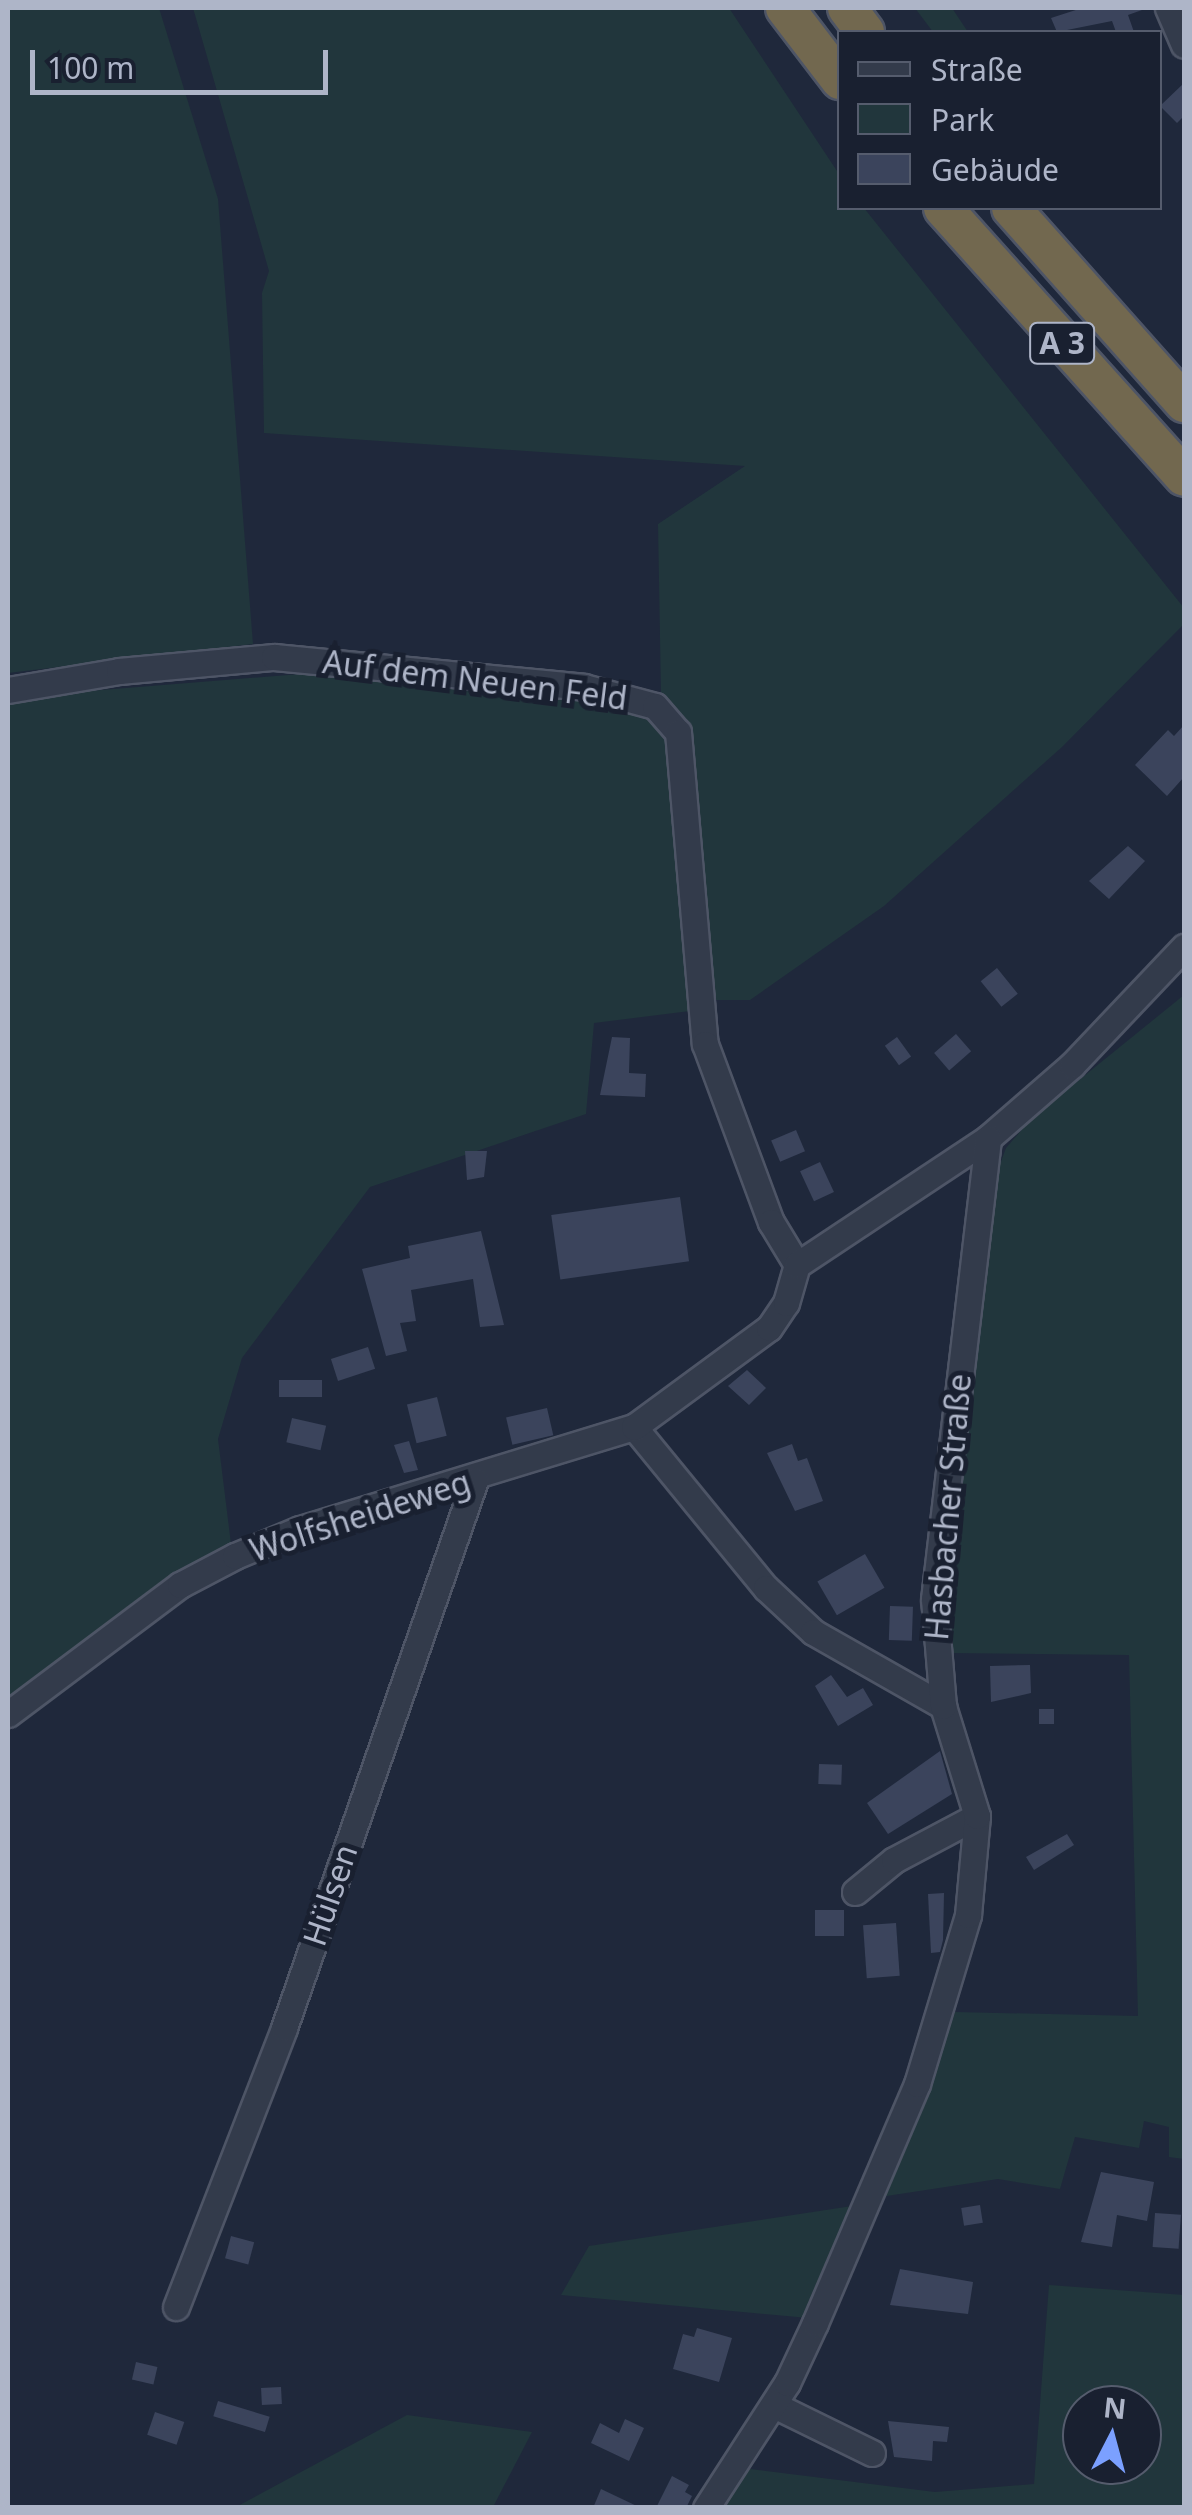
<!DOCTYPE html>
<html>
<head>
<meta charset="utf-8">
<style>
  body { margin:0 }
  #map { position:relative; width:1192px; height:2515px; overflow:hidden; background:#1f283b; font-family:"Noto Sans",sans-serif }
  div>[style] { position:absolute }
  .green>* { inset:0; background:#21363c }
  .building>* { inset:0; background:#3b445c; transform-origin:0 0 }
  .roads { filter:drop-shadow(2px 0 #4e5566) drop-shadow(-2px 0 #4e5566) drop-shadow(0 2px #4e5566) drop-shadow(0 -2px #4e5566) }
  .minor>* { height:25px; margin:-12.5px; padding:0 12.5px; transform-origin:12.5px; border-radius:12.5px; background:#333b4b }
  .highway>* { height:38px; margin:-19px; padding:0 19px; transform-origin:19px; border-radius:19px; background:#72684f }
  span { translate:-50% -50%; white-space:nowrap; text-align:center; line-height:1.15; -webkit-text-stroke:10px #192030; paint-order:stroke }
  .shield-label span { padding:2px 8px; background:#192030; border:2px solid; border-radius:8px; -webkit-text-stroke-width:0 }
  .shield-label { font-size:30px; color:#aeb5c8; font-weight:700 }
  .street-label { font-size:32px; color:#aeb5c8 }
  .frame { position:absolute; inset:0; border:10px solid #aeb5c8; pointer-events:none }
  .legend { position:absolute; left:837px; top:30px; width:325px; height:180px; box-sizing:border-box; background:#192030; border:2px solid #555c6d; margin:0; padding:12px 18px; list-style:none; font-size:30px; color:#aeb5c8 }
  .legend li { display:flex; align-items:center; gap:20px; height:50px }
  .legend b { width:50px; border:2px solid #555c6d }
  .north { position:absolute; left:1062px; top:2385px; width:100px; height:100px; box-sizing:border-box; background:#192030; border:2px solid #555c6d; border-radius:50%; rotate:6deg; font-size:28px; font-weight:700; line-height:40px; text-align:center; color:#aeb5c8 }
  .north::after { content:''; display:block; margin:auto; width:35px; height:45px; background:#7ba0ff; clip-path:polygon(50% 0,100% 100%,50% 72%,0 100%) }
  .scale { position:absolute; left:30px; top:50px; width:298px; height:45px; box-sizing:border-box; border:5px solid #aeb5c8; border-top:0; padding-left:12px; font-size:30px; line-height:35px; white-space:nowrap; color:#aeb5c8; -webkit-text-stroke:8px #192030; paint-order:stroke }
</style>
</head>
<body>
<div id="map">
  <div class="green">
    <i style="clip-path:polygon(8px 8px,159px 8px,218px 199px,253px 644px,8px 673px)"></i>
    <i style="clip-path:polygon(193px 8px,729px 8px,839px 174px,840px 208px,864px 208px,1184px 608px,1184px 624px,1062px 747px,884px 906px,750px 1000px,711px 1000px,679px 720px,661px 693px,658px 524px,745px 466px,264px 433px,262px 293px,269px 271px)"></i>
    <i style="clip-path:polygon(915px 8px,952px 8px,968px 32px,933px 32px)"></i>
    <i style="clip-path:polygon(326px 672px,572px 691px,643px 710px,666px 736px,690px 1011px,594px 1023px,586px 1114px,370px 1187px,242px 1358px,218px 1439px,231px 1544px,174px 1575px,8px 1700px,8px 704px,89px 691px)"></i>
    <i style="clip-path:polygon(1184px 995px,1184px 2159px,1169px 2157px,1169px 2127px,1144px 2121px,1139px 2148px,1075px 2137px,1060px 2189px,998px 2179px,880px 2197px,955px 2012px,1138px 2016px,1129px 1655px,946px 1653px,948px 1567px,991px 1189px,1006px 1148px,1031px 1119px)"></i>
    <i style="clip-path:polygon(852px 2206px,808px 2318px,561px 2295px,589px 2246px)"></i>
    <i style="clip-path:polygon(evenodd,1049px 2285px,1184px 2295px,1184px 2507px,699px 2508px,727px 2466px,935px 2492px,1034px 2484px,1049px 2285px,1082px 2405px,1142px 2405px,1142px 2465px,1082px 2465px,1082px 2405px)"></i>
    <i style="clip-path:polygon(407px 2415px,532px 2432px,493px 2507px,236px 2507px)"></i>
  </div>
  <div class="building">
    <i style="clip-path:polygon(1082px 8px,1142px 8px,1142px 10px,1128px 15px,1134px 32px,1116px 32px,1112px 21px,1057px 32px,1051px 18px)"></i>
    <i style="clip-path:polygon(1184px 83px,1184px 116px,1177px 123px,1160px 106px)"></i>
    <i style="clip-path:polygon(1184px 725px,1184px 777px,1167px 796px,1135px 765px,1168px 730px,1174px 736px)"></i>
    <i style="clip-path:polygon(1128px 846px,1145px 861px,1109px 899px,1089px 881px)"></i>
    <i style="left:997px;top:968px;width:33px;height:21px;rotate:51deg"></i>
    <i style="left:956px;top:1034px;width:23px;height:29px;rotate:49deg"></i>
    <i style="clip-path:polygon(612px 1037px,630px 1038px,629px 1073px,646px 1074px,645px 1097px,600px 1095px)"></i>
    <i style="left:897px;top:1037px;width:24px;height:15px;rotate:54deg"></i>
    <i style="left:796px;top:1130px;width:23px;height:27px;rotate:67deg"></i>
    <i style="clip-path:polygon(465px 1151px,487px 1151px,484px 1177px,467px 1180px)"></i>
    <i style="left:820px;top:1162px;width:33px;height:22px;rotate:65deg"></i>
    <i style="left:680px;top:1197px;width:65px;height:130px;rotate:82deg"></i>
    <i style="clip-path:polygon(481px 1231px,504px 1325px,480px 1327px,473px 1279px,411px 1290px,416px 1321px,400px 1323px,407px 1351px,386px 1356px,362px 1269px,410px 1258px,408px 1246px)"></i>
    <i style="left:368px;top:1347px;width:23px;height:39px;rotate:72deg"></i>
    <i style="clip-path:polygon(747px 1370px,766px 1388px,749px 1405px,728px 1386px)"></i>
    <i style="left:322px;top:1380px;width:17px;height:43px;rotate:90deg"></i>
    <i style="left:437px;top:1397px;width:40px;height:31px;rotate:76deg"></i>
    <i style="left:547px;top:1408px;width:28px;height:42px;rotate:77deg"></i>
    <i style="left:292px;top:1418px;width:35px;height:25px;rotate:13deg"></i>
    <i style="clip-path:polygon(409px 1441px,418px 1470px,404px 1473px,394px 1445px)"></i>
    <i style="clip-path:polygon(792px 1444px,798px 1461px,807px 1458px,823px 1501px,795px 1511px,767px 1453px)"></i>
    <i style="left:865px;top:1554px;width:39px;height:55px;rotate:60deg"></i>
    <i style="left:890px;top:1606px;width:23px;height:34px;rotate:2deg"></i>
    <i style="clip-path:polygon(1030px 1665px,1031px 1693px,991px 1702px,990px 1666px)"></i>
    <i style="clip-path:polygon(831px 1675px,847px 1697px,863px 1688px,873px 1705px,838px 1726px,815px 1686px)"></i>
    <i style="left:1039px;top:1709px;width:15px;height:15px"></i>
    <i style="clip-path:polygon(940px 1751px,952px 1794px,888px 1834px,867px 1803px)"></i>
    <i style="left:819px;top:1764px;width:23px;height:20px;rotate:2deg"></i>
    <i style="clip-path:polygon(1067px 1834px,1074px 1845px,1034px 1870px,1026px 1857px)"></i>
    <i style="clip-path:polygon(944px 1893px,943px 1940px,940px 1952px,931px 1953px,928px 1894px)"></i>
    <i style="left:844px;top:1910px;width:26px;height:29px;rotate:90deg"></i>
    <i style="left:896px;top:1923px;width:53px;height:33px;rotate:86deg"></i>
    <i style="clip-path:polygon(1101px 2172px,1154px 2182px,1147px 2221px,1117px 2215px,1112px 2247px,1081px 2242px)"></i>
    <i style="left:980px;top:2205px;width:18px;height:19px;rotate:81deg"></i>
    <i style="left:1155px;top:2213px;width:26px;height:34px;rotate:4deg"></i>
    <i style="left:231px;top:2236px;width:24px;height:23px;rotate:15deg"></i>
    <i style="clip-path:polygon(900px 2269px,973px 2282px,968px 2314px,890px 2305px)"></i>
    <i style="clip-path:polygon(697px 2328px,732px 2338px,719px 2382px,673px 2369px,683px 2334px,694px 2337px)"></i>
    <i style="left:136px;top:2362px;width:22px;height:18px;rotate:13deg"></i>
    <i style="left:281px;top:2387px;width:17px;height:20px;rotate:87deg"></i>
    <i style="left:218px;top:2401px;width:54px;height:16px;rotate:17deg"></i>
    <i style="left:155px;top:2412px;width:31px;height:24px;rotate:19deg"></i>
    <i style="clip-path:polygon(625px 2419px,644px 2428px,629px 2461px,591px 2443px,600px 2423px,619px 2433px)"></i>
    <i style="clip-path:polygon(888px 2421px,949px 2427px,947px 2442px,933px 2441px,932px 2461px,894px 2457px)"></i>
    <i style="clip-path:polygon(672px 2476px,689px 2485px,685px 2492px,692px 2496px,686px 2508px,656px 2508px)"></i>
    <i style="clip-path:polygon(601px 2489px,641px 2508px,593px 2508px)"></i>
  </div>
  <div class="roads">
    <div class="minor">
      <i style="left:1168px;top:8px;width:40px;rotate:66.6deg"></i>
      <i style="left:8px;top:690px;width:113px;rotate:-9.7deg"></i>
      <i style="left:119px;top:671px;width:156px;rotate:-5.2deg"></i>
      <i style="left:274px;top:657px;width:311px;rotate:5.5deg"></i>
      <i style="left:584px;top:687px;width:73px;rotate:15deg"></i>
      <i style="left:655px;top:706px;width:35px;rotate:49deg"></i>
      <i style="left:678px;top:732px;width:313px;rotate:85.1deg"></i>
      <i style="left:705px;top:1044px;width:190px;rotate:69.7deg"></i>
      <i style="left:771px;top:1222px;width:50px;rotate:58.8deg"></i>
      <i style="left:634px;top:1427px;width:208px;rotate:50.7deg"></i>
      <i style="left:766px;top:1588px;width:64px;rotate:43.1deg"></i>
      <i style="left:813px;top:1632px;width:150px;rotate:29.6deg"></i>
      <i style="left:8px;top:1714px;width:215px;rotate:-36.9deg"></i>
      <i style="left:180px;top:1585px;width:62px;rotate:-27.8deg"></i>
      <i style="left:235px;top:1556px;width:70px;rotate:-22.6deg"></i>
      <i style="left:300px;top:1529px;width:349px;rotate:-17deg"></i>
      <i style="left:634px;top:1427px;width:167px;rotate:-36.3deg"></i>
      <i style="left:769px;top:1328px;width:30px;rotate:-56deg"></i>
      <i style="left:786px;top:1303px;width:40px;rotate:-74deg"></i>
      <i style="left:797px;top:1265px;width:229px;rotate:-33.6deg"></i>
      <i style="left:988px;top:1138px;width:111px;rotate:-41deg"></i>
      <i style="left:1072px;top:1065px;width:163px;rotate:-46.5deg"></i>
      <i style="left:855px;top:1892px;width:50px;rotate:-39.4deg"></i>
      <i style="left:894px;top:1860px;width:94px;rotate:-27.9deg"></i>
      <i style="left:176px;top:2307px;width:299px;rotate:-68.8deg"></i>
      <i style="left:284px;top:2028px;width:580px;rotate:-70.78deg"></i>
      <i style="left:774px;top:2405px;width:109px;rotate:26.1deg"></i>
      <i style="left:706px;top:2508px;width:149px;rotate:-57.1deg"></i>
      <i style="left:787px;top:2383px;width:66px;rotate:-65deg"></i>
      <i style="left:815px;top:2323px;width:260px;rotate:-66.9deg"></i>
      <i style="left:917px;top:2084px;width:177px;rotate:-73.2deg"></i>
      <i style="left:968px;top:1915px;width:99px;rotate:-84.8deg"></i>
      <i style="left:977px;top:1816px;width:115px;rotate:-107.2deg"></i>
      <i style="left:943px;top:1706px;width:107px;rotate:-94.8deg"></i>
      <i style="left:934px;top:1599px;width:464px;rotate:-83.3deg"></i>
    </div>
    <div class="highway">
      <i style="left:785px;top:8px;width:91px;rotate:52.6deg"></i>
      <i style="left:847px;top:8px;width:30px;rotate:53deg"></i>
      <i style="left:943px;top:208px;width:361px;rotate:48.1deg"></i>
      <i style="left:1011px;top:208px;width:261px;rotate:48.4deg"></i>
    </div>
  </div>
  <div class="shield-label">
    <span style="left:1062px;top:343px">A 3</span>
  </div>
  <div class="street-label">
    <span style="left:475px;top:680px;rotate:7deg">Auf dem Neuen Feld</span>
    <span style="left:948px;top:1507px;rotate:-85deg">Hasbacher Straße</span>
    <span style="left:360px;top:1516px;rotate:-18deg">Wolfsheideweg</span>
    <span style="left:330px;top:1895px;rotate:-71deg">Hülsen</span>
  </div>
  <div class="frame"></div>
  <ul class="legend">
  <li><b style="height:12px;background:#333b4b"></b>Straße</li>
  <li><b style="height:28px;background:#21363c"></b>Park</li>
  <li><b style="height:28px;background:#3b445c"></b>Gebäude</li>
  </ul>
  <div class="north">N</div>
  <div class="scale">100 m</div>
</div>
</body>
</html>
